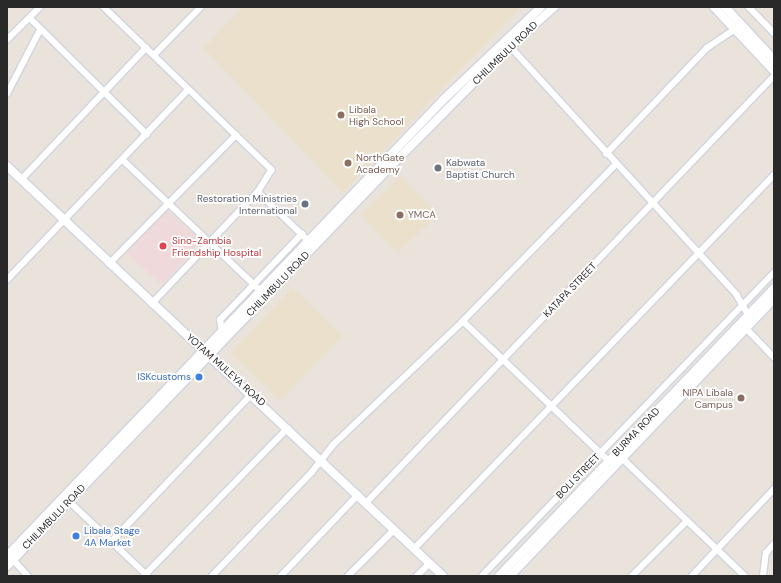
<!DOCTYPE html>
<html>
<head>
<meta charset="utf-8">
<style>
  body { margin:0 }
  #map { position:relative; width:781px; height:583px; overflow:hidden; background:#eae3db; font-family:"DM Sans",sans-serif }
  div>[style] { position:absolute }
  .education>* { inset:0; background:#eae0cc; transform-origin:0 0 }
  .medical>* { inset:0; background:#f0d9da; transform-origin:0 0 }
  .roads { filter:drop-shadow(1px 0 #d1d4e0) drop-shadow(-1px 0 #d1d4e0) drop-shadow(0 1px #d1d4e0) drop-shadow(0 -1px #d1d4e0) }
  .street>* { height:5.5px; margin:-2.75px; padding:0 2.75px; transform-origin:2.75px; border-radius:2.75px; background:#fff }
  .secondary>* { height:8px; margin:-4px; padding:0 4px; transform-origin:4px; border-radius:4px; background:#fff }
  .dots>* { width:11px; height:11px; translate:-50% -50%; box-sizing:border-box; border:2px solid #fff; border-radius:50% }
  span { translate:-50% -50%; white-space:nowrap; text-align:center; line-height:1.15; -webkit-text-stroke:3.5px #fff; paint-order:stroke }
  .street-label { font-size:10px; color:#292929 }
  .education-label { font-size:10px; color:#785e54 }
  .left { translate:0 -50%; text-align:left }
  .right { translate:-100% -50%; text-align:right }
  .worship-label { font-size:10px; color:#5b616d }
  .health-label { font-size:10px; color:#be3a42 }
  .shop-label { font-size:10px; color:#366cbe }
  .frame { position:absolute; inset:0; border:8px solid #292929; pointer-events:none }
</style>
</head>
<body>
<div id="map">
  <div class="education">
    <i style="clip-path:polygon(243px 7px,521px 7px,343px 193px,204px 48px)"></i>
    <i style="left:401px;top:176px;width:53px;height:56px;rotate:46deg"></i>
    <i style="left:293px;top:288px;width:69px;height:90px;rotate:44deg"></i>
  </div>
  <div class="medical">
    <i style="left:165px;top:209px;width:48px;height:59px;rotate:41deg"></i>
  </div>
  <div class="roads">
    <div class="street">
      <i style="left:104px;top:7px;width:234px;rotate:44.1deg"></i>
      <i style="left:272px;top:170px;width:26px;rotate:122deg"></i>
      <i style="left:258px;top:192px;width:154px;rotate:133.4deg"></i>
      <i style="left:749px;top:7px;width:36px;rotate:46deg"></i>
      <i style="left:30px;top:18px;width:165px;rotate:44.8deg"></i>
      <i style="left:7px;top:40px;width:47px;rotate:-45deg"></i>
      <i style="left:510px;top:46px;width:337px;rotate:47.6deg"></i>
      <i style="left:737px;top:295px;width:22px;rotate:60deg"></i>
      <i style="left:154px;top:55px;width:67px;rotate:-45.6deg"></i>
      <i style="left:7px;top:94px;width:72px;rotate:-62.7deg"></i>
      <i style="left:606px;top:154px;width:146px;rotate:-46.4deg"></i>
      <i style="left:707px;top:48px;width:36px;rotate:-34deg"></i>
      <i style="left:123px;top:160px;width:193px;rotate:43.5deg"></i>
      <i style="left:21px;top:180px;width:182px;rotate:-46.6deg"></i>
      <i style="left:258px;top:192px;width:74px;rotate:43.9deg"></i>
      <i style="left:109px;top:264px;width:181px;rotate:-45.4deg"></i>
      <i style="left:7px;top:280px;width:262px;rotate:-46.4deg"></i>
      <i style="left:463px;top:321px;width:202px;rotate:43.8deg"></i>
      <i style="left:745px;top:327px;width:42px;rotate:46deg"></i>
      <i style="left:222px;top:332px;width:12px;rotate:-99deg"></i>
      <i style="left:220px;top:320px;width:119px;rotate:-46.4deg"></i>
      <i style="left:621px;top:457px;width:172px;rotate:43.8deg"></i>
      <i style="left:69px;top:501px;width:109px;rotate:43.5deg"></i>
      <i style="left:366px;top:503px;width:591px;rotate:-46.3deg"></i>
      <i style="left:112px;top:541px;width:203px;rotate:-46.4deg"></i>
      <i style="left:414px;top:549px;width:519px;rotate:-46.09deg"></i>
      <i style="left:11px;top:557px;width:25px;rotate:48deg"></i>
      <i style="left:144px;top:576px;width:206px;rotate:-45.8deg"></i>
      <i style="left:212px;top:576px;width:144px;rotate:-46.1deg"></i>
      <i style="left:312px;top:472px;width:34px;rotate:-52deg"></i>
      <i style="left:333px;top:445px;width:180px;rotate:-43.6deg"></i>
      <i style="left:463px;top:321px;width:219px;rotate:-45.7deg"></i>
      <i style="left:281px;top:576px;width:112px;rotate:-46.5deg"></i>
      <i style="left:348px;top:576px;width:65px;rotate:-45deg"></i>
      <i style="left:417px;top:576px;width:17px;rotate:-45deg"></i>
      <i style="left:482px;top:576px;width:421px;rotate:-46.1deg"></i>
      <i style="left:632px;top:576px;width:78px;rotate:-45deg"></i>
      <i style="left:692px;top:576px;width:120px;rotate:-46.7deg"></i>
      <i style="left:763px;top:576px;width:23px;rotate:-83deg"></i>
      <i style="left:766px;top:553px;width:12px;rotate:-48deg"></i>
    </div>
    <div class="secondary">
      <i style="left:714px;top:7px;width:88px;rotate:46.8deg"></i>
      <i style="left:725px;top:7px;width:72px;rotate:47.2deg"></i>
      <i style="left:7px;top:166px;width:598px;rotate:43.24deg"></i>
      <i style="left:7px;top:556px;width:631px;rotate:-46.28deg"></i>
      <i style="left:443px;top:100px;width:135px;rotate:-43.5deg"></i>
      <i style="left:7px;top:566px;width:552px;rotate:-46.18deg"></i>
      <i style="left:389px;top:168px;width:162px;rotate:-45.3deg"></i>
      <i style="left:503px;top:53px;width:69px;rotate:-42deg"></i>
      <i style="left:499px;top:576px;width:398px;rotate:-46.3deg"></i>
      <i style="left:510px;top:576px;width:383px;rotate:-46.4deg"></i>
    </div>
  </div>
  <div class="dots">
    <i style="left:341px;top:115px;background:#8d6e63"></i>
    <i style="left:348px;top:163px;background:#8d6e63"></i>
    <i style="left:438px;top:168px;background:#6b7280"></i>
    <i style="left:305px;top:204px;background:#6b7280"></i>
    <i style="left:400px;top:215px;background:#8d6e63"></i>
    <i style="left:163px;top:246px;background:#e0444e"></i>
    <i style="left:199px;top:377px;background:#3f7fe0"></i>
    <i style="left:741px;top:398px;background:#8d6e63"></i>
    <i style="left:76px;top:536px;background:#3f7fe0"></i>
  </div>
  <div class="street-label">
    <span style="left:505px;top:53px;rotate:-44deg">CHILIMBULU ROAD</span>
    <span style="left:278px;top:284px;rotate:-46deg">CHILIMBULU ROAD</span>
    <span style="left:570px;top:290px;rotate:-46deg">KATAPA STREET</span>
    <span style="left:226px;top:370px;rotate:42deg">YOTAM MULEYA ROAD</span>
    <span style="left:636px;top:432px;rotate:-46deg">BURMA ROAD</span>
    <span style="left:578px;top:476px;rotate:-46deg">BOLI STREET</span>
    <span style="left:54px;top:517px;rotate:-46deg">CHILIMBULU ROAD</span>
  </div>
  <div class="education-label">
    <span class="left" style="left:349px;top:115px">Libala<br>High School</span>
    <span class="left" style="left:356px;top:163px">NorthGate<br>Academy</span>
    <span class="left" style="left:408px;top:215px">YMCA</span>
    <span class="right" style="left:733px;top:398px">NIPA Libala<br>Campus</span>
  </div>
  <div class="worship-label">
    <span class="left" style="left:446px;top:168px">Kabwata<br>Baptist Church</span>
    <span class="right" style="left:297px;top:204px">Restoration Ministries<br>International</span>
  </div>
  <div class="health-label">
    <span class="left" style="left:172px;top:246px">Sino-Zambia<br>Friendship Hospital</span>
  </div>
  <div class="shop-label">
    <span class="right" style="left:191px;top:377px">lSKcustoms</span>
    <span class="left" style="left:84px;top:536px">Libala Stage<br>4A Market</span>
  </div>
  <div class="frame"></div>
</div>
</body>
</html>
